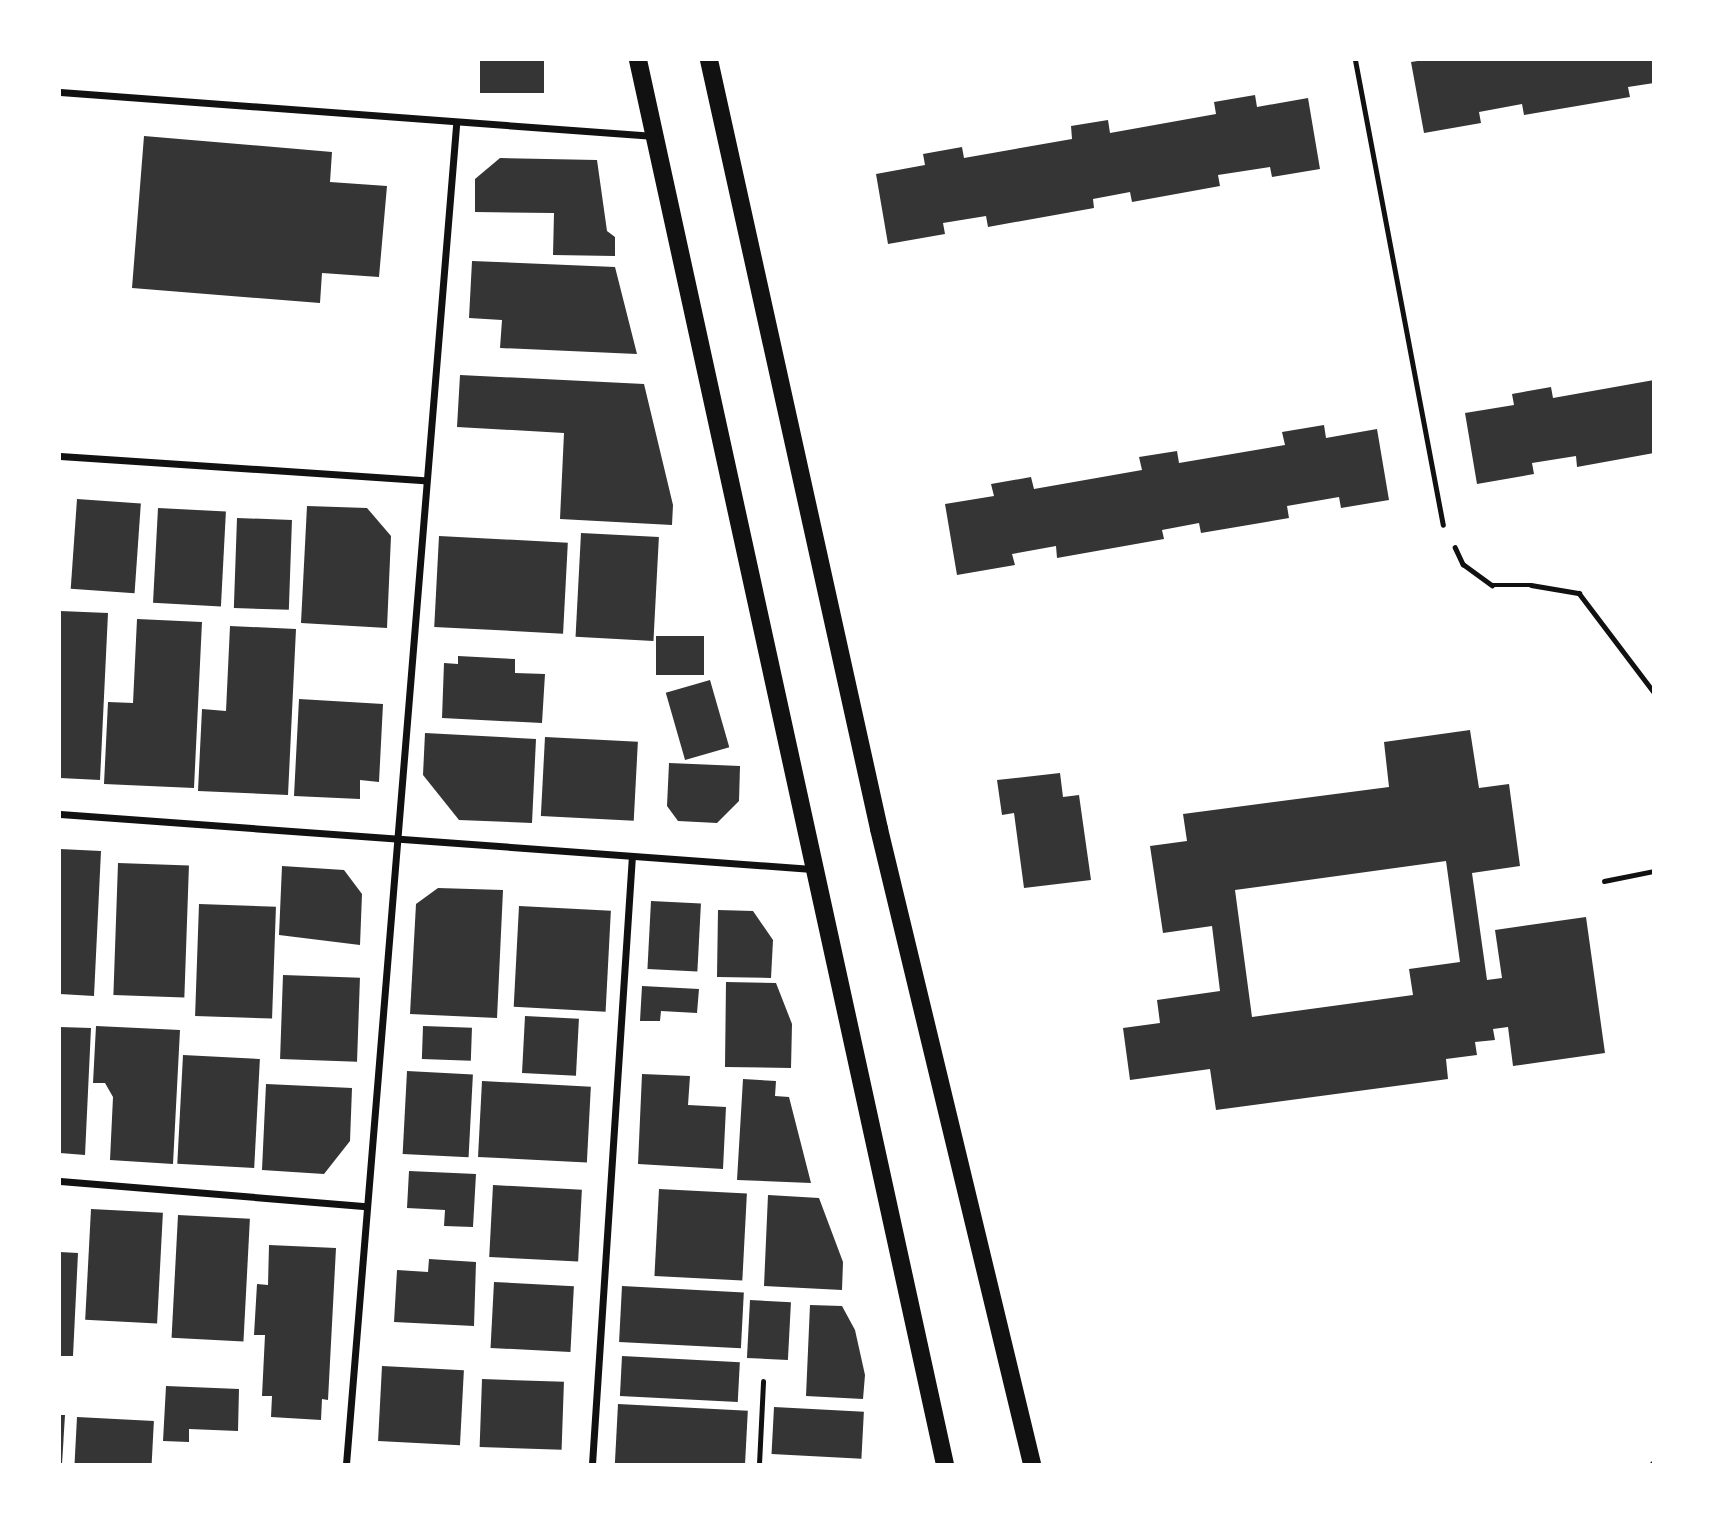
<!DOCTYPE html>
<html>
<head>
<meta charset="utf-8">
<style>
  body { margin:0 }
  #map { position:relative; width:1713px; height:1524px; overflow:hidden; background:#fff; font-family:"Roboto Condensed",sans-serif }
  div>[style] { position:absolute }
  .building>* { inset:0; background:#353535; transform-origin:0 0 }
  .path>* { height:4.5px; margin:-2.25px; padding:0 2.25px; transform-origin:2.25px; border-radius:2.25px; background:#111 }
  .service>* { height:5px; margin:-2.5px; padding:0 2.5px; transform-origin:2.5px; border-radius:2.5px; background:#111 }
  .minor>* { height:7px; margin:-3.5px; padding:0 3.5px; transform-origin:3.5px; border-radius:3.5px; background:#111 }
  .primary>* { height:18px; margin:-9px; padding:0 9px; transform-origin:9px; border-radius:9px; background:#111 }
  span { translate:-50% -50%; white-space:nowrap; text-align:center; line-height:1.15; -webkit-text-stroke:7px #fff; paint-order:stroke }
  .frame { position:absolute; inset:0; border:61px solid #fff; pointer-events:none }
</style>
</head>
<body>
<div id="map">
  <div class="building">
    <i style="left:480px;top:60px;width:64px;height:33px"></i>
    <i style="clip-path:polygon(1424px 60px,1654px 60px,1654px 83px,1628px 87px,1630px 97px,1524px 115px,1522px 104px,1479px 112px,1481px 123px,1424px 133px,1411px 62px)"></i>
    <i style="clip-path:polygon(1255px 95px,1257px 107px,1308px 98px,1320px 169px,1272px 177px,1270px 167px,1218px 175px,1220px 186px,1132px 202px,1130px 192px,1093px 199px,1094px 208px,988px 227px,986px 216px,943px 223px,945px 234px,888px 244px,876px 174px,925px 165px,923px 154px,962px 147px,964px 158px,1072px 139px,1071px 126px,1108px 120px,1110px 133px,1216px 114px,1214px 102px)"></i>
    <i style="clip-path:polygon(144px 136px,332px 152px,330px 182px,387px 186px,379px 277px,322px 273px,320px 303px,132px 288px)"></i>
    <i style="clip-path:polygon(500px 158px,597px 160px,607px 231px,615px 237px,615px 256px,553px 255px,554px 213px,475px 212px,475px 179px)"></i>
    <i style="clip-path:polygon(472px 261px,615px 267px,637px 354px,500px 348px,502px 320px,469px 318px)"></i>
    <i style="clip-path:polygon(460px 375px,644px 384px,673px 505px,672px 525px,560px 519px,564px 433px,457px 427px)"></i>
    <i style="clip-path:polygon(1654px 380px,1654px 453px,1577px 467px,1576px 456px,1532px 463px,1534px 474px,1477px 484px,1465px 413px,1514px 405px,1512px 394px,1551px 387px,1553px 398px)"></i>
    <i style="clip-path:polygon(1324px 425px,1326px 438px,1377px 429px,1389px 500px,1341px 508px,1339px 497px,1287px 506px,1289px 518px,1201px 533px,1199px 523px,1162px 530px,1164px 539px,1057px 558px,1056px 546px,1012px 554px,1015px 565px,957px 575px,945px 504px,994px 496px,991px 484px,1031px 477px,1034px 489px,1142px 470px,1139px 457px,1177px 451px,1179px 463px,1285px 445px,1282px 432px)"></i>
    <i style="left:77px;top:499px;width:64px;height:90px;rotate:4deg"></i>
    <i style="clip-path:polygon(307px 506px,367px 508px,391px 536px,387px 628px,301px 623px)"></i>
    <i style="left:158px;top:508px;width:68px;height:95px;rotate:3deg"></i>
    <i style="left:237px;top:518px;width:55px;height:90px;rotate:2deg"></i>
    <i style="left:581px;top:533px;width:78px;height:104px;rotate:3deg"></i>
    <i style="left:439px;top:536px;width:129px;height:91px;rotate:3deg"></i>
    <i style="clip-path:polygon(60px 611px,108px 613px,100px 780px,60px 778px)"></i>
    <i style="clip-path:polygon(137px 619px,202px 622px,194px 788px,104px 784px,108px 702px,133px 703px)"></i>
    <i style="clip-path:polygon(230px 626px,296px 629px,288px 795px,198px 791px,202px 709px,226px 711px)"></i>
    <i style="left:656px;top:636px;width:48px;height:39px"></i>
    <i style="clip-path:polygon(458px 656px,515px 659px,515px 673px,545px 674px,542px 723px,442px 718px,444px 663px,458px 664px)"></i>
    <i style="left:710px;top:680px;width:70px;height:46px;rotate:74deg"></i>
    <i style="clip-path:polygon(299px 699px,383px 704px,379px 782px,360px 780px,360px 799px,294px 796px)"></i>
    <i style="clip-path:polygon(evenodd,1470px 730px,1479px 788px,1509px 784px,1520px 866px,1472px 873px,1487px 980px,1502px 978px,1495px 930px,1586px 917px,1605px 1053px,1513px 1066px,1508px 1027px,1493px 1029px,1495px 1040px,1475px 1042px,1477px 1055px,1446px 1059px,1448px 1079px,1216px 1110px,1210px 1069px,1130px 1080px,1123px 1028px,1160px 1023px,1157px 1000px,1220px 991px,1212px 926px,1163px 933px,1150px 846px,1187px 841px,1183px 814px,1389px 787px,1384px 742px,1470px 730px,1446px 861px,1460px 962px,1409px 969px,1413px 995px,1252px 1017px,1235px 890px,1446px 861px)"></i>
    <i style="clip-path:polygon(425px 733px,536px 739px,532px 823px,459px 820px,423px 775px)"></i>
    <i style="left:545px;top:737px;width:93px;height:79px;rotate:3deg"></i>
    <i style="clip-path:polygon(669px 763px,740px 766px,739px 801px,717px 823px,678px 821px,667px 806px)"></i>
    <i style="clip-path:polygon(1060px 773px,1063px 797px,1079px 795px,1091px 880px,1024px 888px,1014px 813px,1002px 815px,997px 780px)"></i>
    <i style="clip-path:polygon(60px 849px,101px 851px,94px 996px,60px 994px)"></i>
    <i style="left:118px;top:863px;width:71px;height:132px;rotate:2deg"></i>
    <i style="clip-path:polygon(282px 866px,344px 870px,362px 894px,360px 945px,279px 935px)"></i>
    <i style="clip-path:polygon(438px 888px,503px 890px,497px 1018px,410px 1014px,416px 904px)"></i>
    <i style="left:651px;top:901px;width:50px;height:68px;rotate:3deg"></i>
    <i style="left:199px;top:904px;width:77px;height:112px;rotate:2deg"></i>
    <i style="left:519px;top:906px;width:92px;height:101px;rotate:3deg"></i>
    <i style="clip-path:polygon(718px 910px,753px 911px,773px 940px,771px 978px,717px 977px)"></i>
    <i style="left:283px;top:975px;width:77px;height:84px;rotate:2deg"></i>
    <i style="clip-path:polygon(726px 982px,776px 983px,792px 1024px,791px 1068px,725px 1067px)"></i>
    <i style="clip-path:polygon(642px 986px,699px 989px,697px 1013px,661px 1011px,660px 1021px,640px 1021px)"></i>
    <i style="left:525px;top:1016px;width:54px;height:57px;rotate:3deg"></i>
    <i style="clip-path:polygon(96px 1026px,180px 1030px,173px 1164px,110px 1160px,113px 1097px,105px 1083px,93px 1083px)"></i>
    <i style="left:423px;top:1026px;width:49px;height:33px;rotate:2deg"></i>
    <i style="clip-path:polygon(60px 1027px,91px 1028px,85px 1155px,60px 1153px)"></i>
    <i style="left:183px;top:1055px;width:77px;height:109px;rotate:3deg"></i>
    <i style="left:407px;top:1071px;width:66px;height:83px;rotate:3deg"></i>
    <i style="clip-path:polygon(642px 1074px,690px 1076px,688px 1105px,726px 1107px,723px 1169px,638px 1164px)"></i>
    <i style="clip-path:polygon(743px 1079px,776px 1081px,775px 1096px,789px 1097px,811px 1183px,737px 1180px)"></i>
    <i style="left:482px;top:1081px;width:109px;height:76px;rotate:3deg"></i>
    <i style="clip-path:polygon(266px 1084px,352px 1088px,350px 1141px,324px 1174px,262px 1170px)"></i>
    <i style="clip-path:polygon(409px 1171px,476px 1174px,473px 1227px,444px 1226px,445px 1210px,407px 1208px)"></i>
    <i style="left:493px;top:1185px;width:89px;height:72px;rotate:3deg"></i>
    <i style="left:659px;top:1189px;width:88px;height:87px;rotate:3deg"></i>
    <i style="clip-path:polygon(768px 1195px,819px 1198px,843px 1262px,842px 1290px,764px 1286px)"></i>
    <i style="left:91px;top:1209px;width:72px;height:111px;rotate:3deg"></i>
    <i style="left:178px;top:1215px;width:72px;height:123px;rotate:3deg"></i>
    <i style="clip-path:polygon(269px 1245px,336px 1248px,328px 1400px,322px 1399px,321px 1420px,271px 1417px,272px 1396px,262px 1396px,265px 1335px,254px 1335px,257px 1284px,268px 1285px)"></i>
    <i style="clip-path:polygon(60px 1252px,78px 1253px,73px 1356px,60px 1356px)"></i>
    <i style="clip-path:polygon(429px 1259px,476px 1262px,474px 1326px,394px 1322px,397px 1270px,428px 1272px)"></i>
    <i style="left:494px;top:1282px;width:80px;height:66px;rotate:3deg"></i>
    <i style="left:622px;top:1286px;width:122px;height:56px;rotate:3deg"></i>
    <i style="left:750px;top:1300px;width:41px;height:58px;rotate:3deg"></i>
    <i style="clip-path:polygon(810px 1305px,842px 1306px,855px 1330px,865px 1375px,863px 1399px,806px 1396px)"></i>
    <i style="left:622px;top:1356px;width:118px;height:40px;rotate:3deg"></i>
    <i style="left:382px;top:1366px;width:82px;height:75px;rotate:3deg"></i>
    <i style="left:482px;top:1379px;width:82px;height:68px;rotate:2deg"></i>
    <i style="clip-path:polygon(166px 1386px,239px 1389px,238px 1431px,189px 1429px,189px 1442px,163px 1441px)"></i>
    <i style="left:618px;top:1404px;width:130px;height:60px;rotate:3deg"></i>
    <i style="left:774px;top:1407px;width:90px;height:47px;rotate:3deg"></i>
    <i style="clip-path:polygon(60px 1415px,65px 1415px,62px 1464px,60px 1464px)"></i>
    <i style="left:77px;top:1417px;width:77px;height:47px;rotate:3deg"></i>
  </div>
  <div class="path">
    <i style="left:1455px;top:547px;width:19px;rotate:65deg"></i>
    <i style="left:1463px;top:564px;width:36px;rotate:36deg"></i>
    <i style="left:1492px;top:585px;width:39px"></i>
    <i style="left:1531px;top:585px;width:49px;rotate:9.5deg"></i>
    <i style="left:1579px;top:593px;width:124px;rotate:52.9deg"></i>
    <i style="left:1604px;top:881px;width:51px;rotate:-11.3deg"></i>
  </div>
  <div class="service">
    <i style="left:1355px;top:60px;width:473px;rotate:79.3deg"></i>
    <i style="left:759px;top:1464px;width:83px;rotate:-87.2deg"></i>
  </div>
  <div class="minor">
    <i style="left:60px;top:92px;width:596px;rotate:4.24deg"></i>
    <i style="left:60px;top:456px;width:365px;rotate:3.8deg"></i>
    <i style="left:60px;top:814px;width:754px;rotate:4.18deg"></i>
    <i style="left:60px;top:1181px;width:307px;rotate:4.7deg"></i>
    <i style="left:346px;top:1464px;width:1344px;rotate:-85.3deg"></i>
    <i style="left:592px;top:1464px;width:609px;rotate:-86.24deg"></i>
    <i style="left:1653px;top:1464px;width:1px"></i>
  </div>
  <div class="primary">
    <i style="left:638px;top:60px;width:1437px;rotate:77.67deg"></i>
    <i style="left:709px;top:60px;width:788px;rotate:77.53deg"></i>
    <i style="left:879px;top:829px;width:653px;rotate:76.45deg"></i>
  </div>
  <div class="frame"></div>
</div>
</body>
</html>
